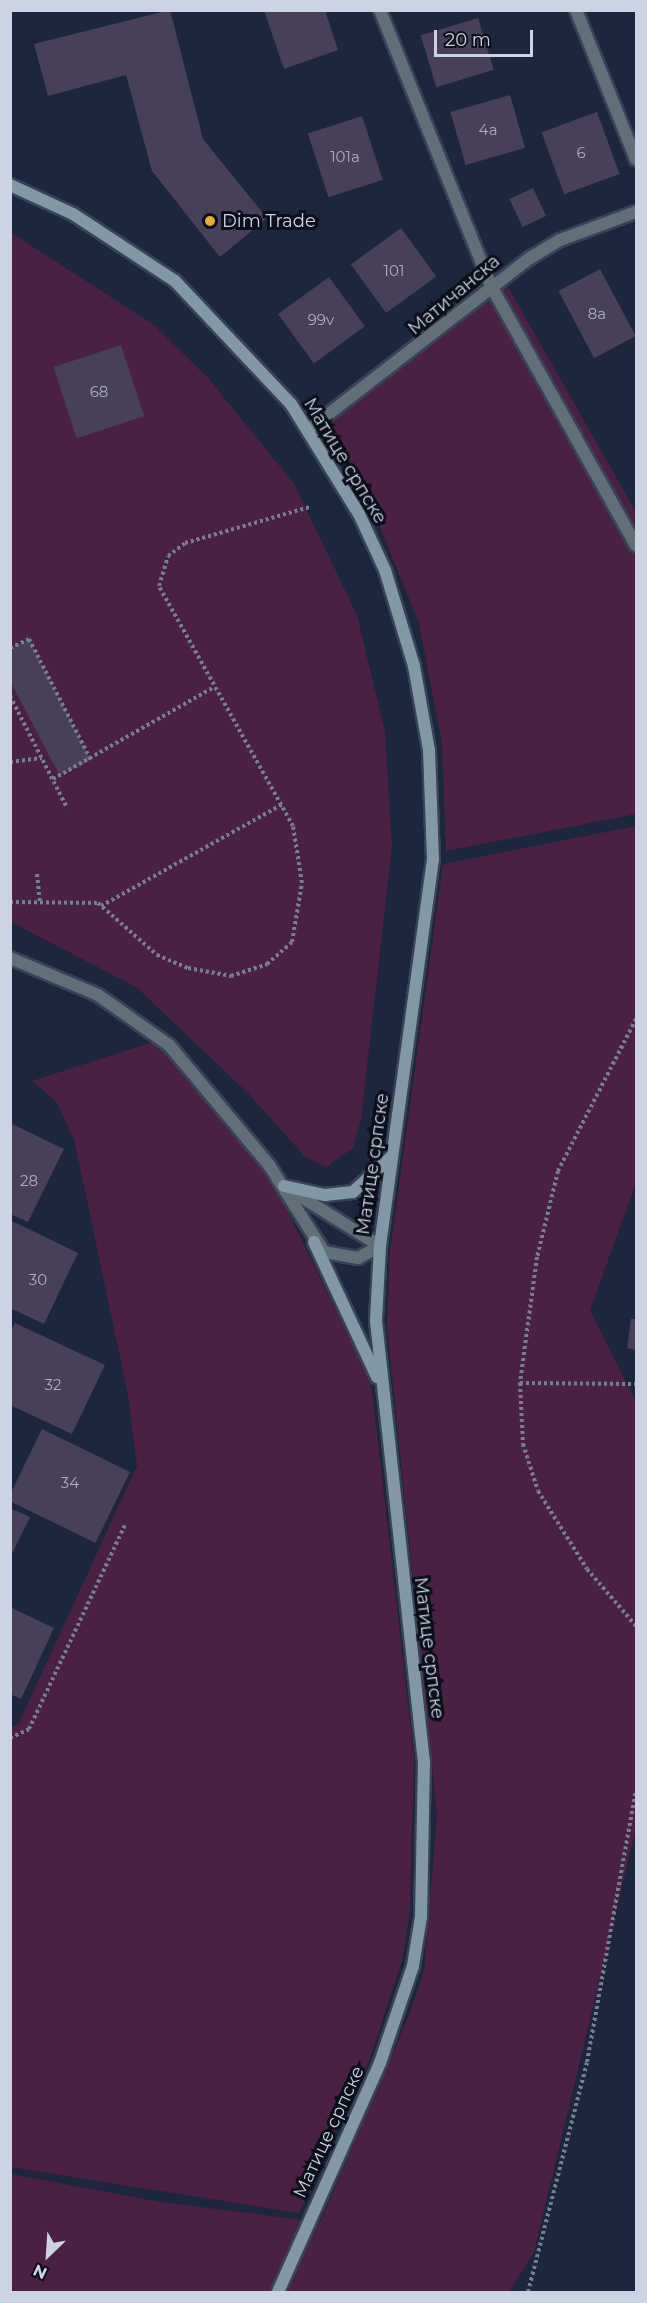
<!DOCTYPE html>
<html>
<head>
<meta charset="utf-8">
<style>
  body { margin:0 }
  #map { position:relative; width:647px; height:2303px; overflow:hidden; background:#1c263d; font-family:Montserrat,sans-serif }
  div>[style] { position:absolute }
  .green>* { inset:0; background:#4a2142 }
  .building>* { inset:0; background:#483f59; transform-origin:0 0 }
  .path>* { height:4px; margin-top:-2px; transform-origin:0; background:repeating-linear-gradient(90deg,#767e92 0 3px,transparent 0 6px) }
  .roads { filter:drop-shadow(2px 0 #384258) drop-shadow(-2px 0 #384258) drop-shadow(0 2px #384258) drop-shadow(0 -2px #384258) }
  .minor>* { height:12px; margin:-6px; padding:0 6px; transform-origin:6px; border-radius:6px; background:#616f77 }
  .secondary>* { height:12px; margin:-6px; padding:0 6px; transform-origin:6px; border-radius:6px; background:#8298a4 }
  .dots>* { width:16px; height:16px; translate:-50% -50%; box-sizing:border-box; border:3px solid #0b0f19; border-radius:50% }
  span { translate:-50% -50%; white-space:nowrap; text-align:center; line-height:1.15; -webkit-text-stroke:6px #0b0f19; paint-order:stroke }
  .number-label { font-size:15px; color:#abaec0 }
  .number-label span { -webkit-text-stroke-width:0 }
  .poi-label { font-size:18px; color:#ccd3e3 }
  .left { translate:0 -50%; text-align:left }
  .street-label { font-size:18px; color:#ccd3e3 }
  .frame { position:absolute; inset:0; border:12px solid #ccd3e3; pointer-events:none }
  .north { position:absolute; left:18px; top:2225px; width:60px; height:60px; -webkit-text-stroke:4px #0b0f19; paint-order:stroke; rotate:205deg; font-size:16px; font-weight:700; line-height:24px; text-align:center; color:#ccd3e3 }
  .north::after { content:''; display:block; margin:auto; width:21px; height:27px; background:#ccd3e3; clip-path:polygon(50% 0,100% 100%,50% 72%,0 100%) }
  .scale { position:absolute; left:434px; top:30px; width:99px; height:27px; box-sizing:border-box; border:3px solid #ccd3e3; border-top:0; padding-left:8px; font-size:18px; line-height:21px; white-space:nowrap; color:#ccd3e3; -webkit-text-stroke:4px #0b0f19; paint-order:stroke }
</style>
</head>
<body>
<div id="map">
  <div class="green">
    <i style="clip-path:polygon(10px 232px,154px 325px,209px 379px,294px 484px,357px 615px,385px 732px,392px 846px,361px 1119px,353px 1148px,326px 1167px,305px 1157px,249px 1094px,136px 987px,11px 922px)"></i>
    <i style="clip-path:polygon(504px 280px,636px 512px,636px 814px,446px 851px,442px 744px,419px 623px,372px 508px,322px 423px)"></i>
    <i style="clip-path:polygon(636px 826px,636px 1183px,590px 1310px,636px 1402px,636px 1828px,534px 2252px,509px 2292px,11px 2292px,10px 2174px,161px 2202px,320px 2222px,409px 2015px,424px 1971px,437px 1815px,387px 1326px,390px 1251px,443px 864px)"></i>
    <i style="clip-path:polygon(159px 1040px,273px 1181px,371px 1382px,414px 1756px,410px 1912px,402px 1961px,370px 2058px,299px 2213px,11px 2167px,10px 1728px,19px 1723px,137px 1466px,128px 1395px,74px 1139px,56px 1101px,32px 1081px)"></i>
  </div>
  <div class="building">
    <i style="clip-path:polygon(170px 10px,203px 139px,267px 218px,220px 257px,152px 171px,126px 75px,48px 96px,34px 44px)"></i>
    <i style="clip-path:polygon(264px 10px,325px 10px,338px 50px,284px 69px)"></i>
    <i style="left:478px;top:18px;width:54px;height:60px;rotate:73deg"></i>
    <i style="left:510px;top:95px;width:55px;height:62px;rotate:74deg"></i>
    <i style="left:597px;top:112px;width:66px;height:59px;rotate:70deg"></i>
    <i style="left:362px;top:116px;width:67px;height:57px;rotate:72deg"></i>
    <i style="left:533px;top:188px;width:31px;height:26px;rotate:65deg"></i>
    <i style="left:401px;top:228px;width:60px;height:62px;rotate:54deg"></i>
    <i style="left:600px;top:269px;width:76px;height:47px;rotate:62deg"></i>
    <i style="left:329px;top:277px;width:61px;height:63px;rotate:54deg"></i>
    <i style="left:121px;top:345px;width:75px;height:71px;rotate:72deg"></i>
    <i style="clip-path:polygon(29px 639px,91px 760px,60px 776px,10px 681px,10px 648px)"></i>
    <i style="clip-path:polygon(10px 1123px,64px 1149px,28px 1222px,10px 1214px)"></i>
    <i style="clip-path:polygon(10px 1220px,78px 1253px,44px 1324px,10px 1308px)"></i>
    <i style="clip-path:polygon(631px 1319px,636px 1319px,636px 1350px,627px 1348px)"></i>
    <i style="clip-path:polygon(15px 1323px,105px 1365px,72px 1434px,10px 1405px,10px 1333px)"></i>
    <i style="left:42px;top:1429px;width:98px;height:79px;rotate:26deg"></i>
    <i style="clip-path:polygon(10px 1508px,30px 1517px,10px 1558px)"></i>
    <i style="clip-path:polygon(10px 1607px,54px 1628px,21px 1699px,10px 1694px)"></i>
  </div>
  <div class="path">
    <i style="left:10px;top:648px;width:21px;rotate:-25deg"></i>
    <i style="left:29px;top:639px;width:136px;rotate:62.9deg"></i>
    <i style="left:10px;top:696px;width:126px;rotate:63deg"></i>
    <i style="left:10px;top:762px;width:32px;rotate:-7deg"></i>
    <i style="left:53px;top:779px;width:185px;rotate:-29.7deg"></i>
    <i style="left:37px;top:874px;width:27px;rotate:84deg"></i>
    <i style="left:10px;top:902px;width:88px;rotate:0.7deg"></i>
    <i style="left:98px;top:903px;width:79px;rotate:41.4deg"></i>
    <i style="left:157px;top:955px;width:34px;rotate:23deg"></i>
    <i style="left:188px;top:968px;width:44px;rotate:10.5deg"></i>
    <i style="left:231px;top:976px;width:38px;rotate:-18deg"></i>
    <i style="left:267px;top:964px;width:33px;rotate:-41deg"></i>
    <i style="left:292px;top:942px;width:60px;rotate:-80.4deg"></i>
    <i style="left:302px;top:883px;width:58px;rotate:-99deg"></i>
    <i style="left:293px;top:826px;width:275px;rotate:-119.2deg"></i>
    <i style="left:159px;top:586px;width:31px;rotate:-73deg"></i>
    <i style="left:168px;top:556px;width:21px;rotate:-37deg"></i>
    <i style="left:185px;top:543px;width:130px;rotate:-16.1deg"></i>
    <i style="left:101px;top:906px;width:209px;rotate:-29.3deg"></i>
    <i style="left:636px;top:1019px;width:171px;rotate:117.2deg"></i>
    <i style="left:558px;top:1171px;width:89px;rotate:103.7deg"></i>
    <i style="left:537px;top:1257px;width:127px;rotate:97.7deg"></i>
    <i style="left:520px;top:1383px;width:61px;rotate:87.2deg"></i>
    <i style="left:523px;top:1444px;width:49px;rotate:72.3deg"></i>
    <i style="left:538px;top:1491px;width:92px;rotate:57.9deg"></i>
    <i style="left:587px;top:1569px;width:75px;rotate:49.3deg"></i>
    <i style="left:520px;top:1383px;width:116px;rotate:0.5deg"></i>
    <i style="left:10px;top:1738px;width:21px;rotate:-25deg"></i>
    <i style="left:29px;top:1729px;width:225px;rotate:-64.8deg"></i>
    <i style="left:528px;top:2292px;width:237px;rotate:-75.6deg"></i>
    <i style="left:587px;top:2062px;width:276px;rotate:-79.8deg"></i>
  </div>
  <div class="roads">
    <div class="minor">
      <i style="left:380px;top:10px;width:297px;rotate:68.1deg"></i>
      <i style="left:491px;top:286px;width:297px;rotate:60.8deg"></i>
      <i style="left:576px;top:10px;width:161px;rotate:68.1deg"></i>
      <i style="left:308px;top:430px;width:281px;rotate:-37.8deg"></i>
      <i style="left:530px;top:258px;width:35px;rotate:-31deg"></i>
      <i style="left:560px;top:240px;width:81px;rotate:-20.2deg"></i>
      <i style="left:10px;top:958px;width:95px;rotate:22.8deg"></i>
      <i style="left:98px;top:995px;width:87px;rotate:35.2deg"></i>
      <i style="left:169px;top:1045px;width:156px;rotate:50.2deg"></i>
      <i style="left:269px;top:1165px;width:103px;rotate:57.7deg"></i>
      <i style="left:324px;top:1252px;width:35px;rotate:10deg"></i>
      <i style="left:358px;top:1258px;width:25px;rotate:-29deg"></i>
      <i style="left:380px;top:1246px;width:110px;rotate:-148.1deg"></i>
    </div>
    <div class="secondary">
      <i style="left:10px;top:185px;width:69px;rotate:24.7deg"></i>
      <i style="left:73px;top:214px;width:122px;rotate:33.3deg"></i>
      <i style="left:175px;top:281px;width:169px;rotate:46.7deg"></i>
      <i style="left:291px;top:404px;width:129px;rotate:58.3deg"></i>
      <i style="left:359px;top:514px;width:62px;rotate:65.1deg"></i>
      <i style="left:385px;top:570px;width:100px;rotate:73.2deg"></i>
      <i style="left:414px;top:666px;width:85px;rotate:79.9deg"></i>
      <i style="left:429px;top:750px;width:109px;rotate:87.9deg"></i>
      <i style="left:433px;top:859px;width:391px;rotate:97.8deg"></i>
      <i style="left:380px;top:1246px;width:75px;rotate:93.1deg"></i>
      <i style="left:376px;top:1321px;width:443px;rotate:83.8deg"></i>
      <i style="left:424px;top:1761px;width:156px;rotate:91.1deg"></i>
      <i style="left:421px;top:1917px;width:50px;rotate:99.3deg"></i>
      <i style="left:413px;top:1966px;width:102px;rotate:108.8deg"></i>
      <i style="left:380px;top:2063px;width:251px;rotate:114deg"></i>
      <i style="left:284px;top:1186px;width:42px;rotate:12.4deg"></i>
      <i style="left:325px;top:1195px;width:28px;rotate:-6deg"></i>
      <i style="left:353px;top:1192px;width:53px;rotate:-42.7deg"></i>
      <i style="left:314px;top:1242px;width:149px;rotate:65deg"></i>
    </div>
  </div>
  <div class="dots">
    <i style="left:210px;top:221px;background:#eaaa39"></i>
  </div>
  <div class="number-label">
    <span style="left:488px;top:130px">4a</span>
    <span style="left:581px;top:153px">6</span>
    <span style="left:345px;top:157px">101a</span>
    <span style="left:394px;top:271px">101</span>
    <span style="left:597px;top:314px">8a</span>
    <span style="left:321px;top:320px">99v</span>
    <span style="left:99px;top:392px">68</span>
    <span style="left:29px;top:1181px">28</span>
    <span style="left:38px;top:1280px">30</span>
    <span style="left:53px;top:1385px">32</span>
    <span style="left:70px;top:1483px">34</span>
  </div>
  <div class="poi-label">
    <span class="left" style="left:222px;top:221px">Dim Trade</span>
  </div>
  <div class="street-label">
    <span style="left:454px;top:295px;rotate:-40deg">Матичанска</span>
    <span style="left:345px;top:461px;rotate:59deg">Матице српске</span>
    <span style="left:373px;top:1164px;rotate:-82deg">Матице српске</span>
    <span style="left:429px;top:1648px;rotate:83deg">Матице српске</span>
    <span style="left:329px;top:2132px;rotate:-65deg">Матице српске</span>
  </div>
  <div class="frame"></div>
  <div class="north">N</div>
  <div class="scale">20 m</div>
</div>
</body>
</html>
